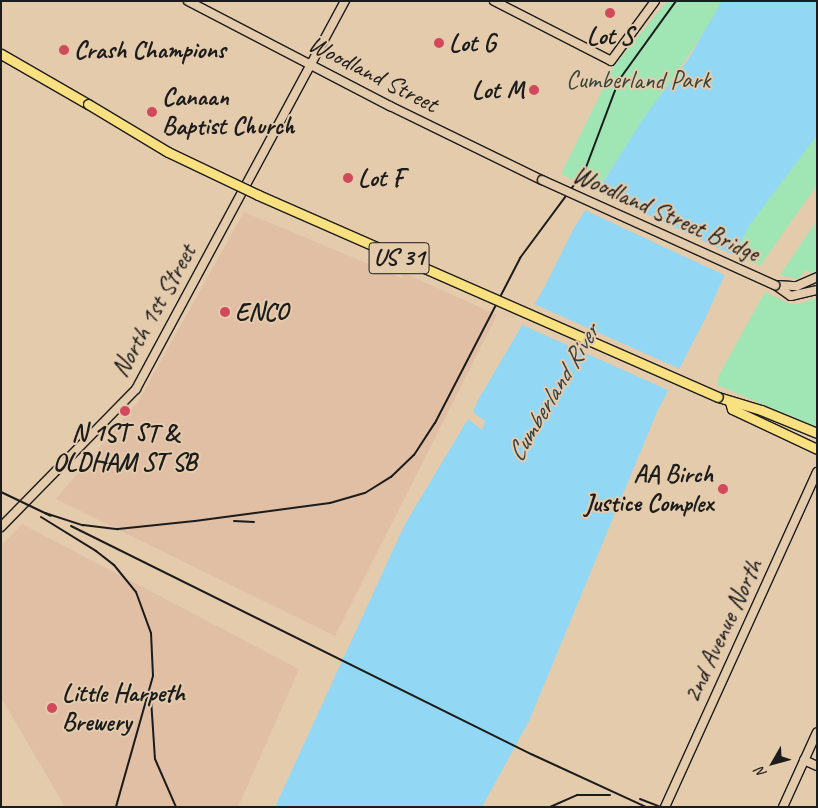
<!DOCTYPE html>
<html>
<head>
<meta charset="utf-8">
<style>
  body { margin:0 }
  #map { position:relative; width:818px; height:808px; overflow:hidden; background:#e4cbac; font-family:Caveat,sans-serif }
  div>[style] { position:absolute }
  .built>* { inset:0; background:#e0bfa5 }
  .green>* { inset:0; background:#9fe6b4 }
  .water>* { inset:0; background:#92d8f4 }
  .pier>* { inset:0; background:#e4cbac; transform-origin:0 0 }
  .roads { filter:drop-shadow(1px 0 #1c1c1c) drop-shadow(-1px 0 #1c1c1c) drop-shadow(0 1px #1c1c1c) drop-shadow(0 -1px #1c1c1c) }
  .secondary>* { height:8px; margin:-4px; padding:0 4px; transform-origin:4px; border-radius:4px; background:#e4cbac }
  .primary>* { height:9px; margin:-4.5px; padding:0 4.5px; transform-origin:4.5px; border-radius:4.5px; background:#f9e181 }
  .rail>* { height:2px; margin:-1px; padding:0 1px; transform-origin:1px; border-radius:1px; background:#1c1c1c }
  .bridges { filter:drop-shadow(1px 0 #1c1c1c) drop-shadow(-1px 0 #1c1c1c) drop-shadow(0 1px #1c1c1c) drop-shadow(0 -1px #1c1c1c) }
  .secondary-bridge>* { height:8px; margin:-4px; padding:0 4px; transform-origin:4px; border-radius:4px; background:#e4cbac }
  .primary-bridge>* { height:9px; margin:-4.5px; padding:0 4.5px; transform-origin:4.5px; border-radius:4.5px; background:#f9e181 }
  .dots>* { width:14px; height:14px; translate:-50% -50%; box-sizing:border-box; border:2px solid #e4cbac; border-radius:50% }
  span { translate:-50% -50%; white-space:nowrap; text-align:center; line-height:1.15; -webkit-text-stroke:4px #e4cbac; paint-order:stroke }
  .shield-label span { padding:1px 4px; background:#e4cbac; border:1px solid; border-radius:4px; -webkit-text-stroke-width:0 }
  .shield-label { font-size:24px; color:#1c1c1c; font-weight:700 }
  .poi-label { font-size:25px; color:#1c1c1c; font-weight:700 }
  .left { translate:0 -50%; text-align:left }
  .right { translate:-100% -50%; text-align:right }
  .street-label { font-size:25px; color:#1c1c1c }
  .park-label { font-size:25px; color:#36443a }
  .water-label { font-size:26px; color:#344247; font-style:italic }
  .frame { position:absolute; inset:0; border:2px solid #1c1c1c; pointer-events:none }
  .north { position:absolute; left:748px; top:738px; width:50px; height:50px; -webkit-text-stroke:4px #e4cbac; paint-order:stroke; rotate:232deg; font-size:14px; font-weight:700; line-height:20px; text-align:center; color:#1c1c1c }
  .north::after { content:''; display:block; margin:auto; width:18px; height:22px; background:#1c1c1c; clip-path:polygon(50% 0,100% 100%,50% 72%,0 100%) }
</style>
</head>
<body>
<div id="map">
  <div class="built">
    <i style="clip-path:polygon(244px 212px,402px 278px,404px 273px,497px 315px,335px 636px,56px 499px,138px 402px)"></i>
    <i style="clip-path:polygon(22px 524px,299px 669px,238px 807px,65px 807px,1px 697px,1px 546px)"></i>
  </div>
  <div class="green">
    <i style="clip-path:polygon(667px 1px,725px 1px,597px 190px,561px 174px,614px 66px)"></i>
    <i style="clip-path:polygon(817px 119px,817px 185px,760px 266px,716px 247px)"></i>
    <i style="clip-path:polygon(817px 220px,817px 270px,814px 274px,806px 270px,798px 279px,780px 275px)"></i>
    <i style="clip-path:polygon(765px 292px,790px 304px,800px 304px,817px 297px,817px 427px,717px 385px,719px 375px)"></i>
  </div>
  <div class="water">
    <i style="clip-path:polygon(722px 1px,817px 1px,817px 135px,749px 226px,734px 254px,706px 317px,657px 412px,529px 721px,482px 807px,275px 807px,405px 524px,468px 419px,482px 430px,485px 421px,473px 412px,478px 400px,544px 288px,574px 228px,647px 113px,687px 61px)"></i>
  </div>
  <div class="pier">
    <i style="left:594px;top:190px;width:156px;height:22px;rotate:25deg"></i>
    <i style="left:532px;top:303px;width:164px;height:24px;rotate:24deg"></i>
  </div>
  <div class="roads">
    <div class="secondary">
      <i style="left:188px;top:1px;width:228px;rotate:27.5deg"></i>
      <i style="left:390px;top:106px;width:169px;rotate:26deg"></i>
      <i style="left:494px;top:1px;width:131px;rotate:27.1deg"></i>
      <i style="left:611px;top:61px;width:74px;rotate:-53.7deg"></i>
      <i style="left:775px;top:285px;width:19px;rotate:35deg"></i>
      <i style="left:791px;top:296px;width:27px;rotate:-13deg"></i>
      <i style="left:775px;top:285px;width:22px;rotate:3deg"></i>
      <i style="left:797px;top:286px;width:22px;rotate:-24deg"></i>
      <i style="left:1px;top:527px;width:193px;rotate:-45.6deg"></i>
      <i style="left:136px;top:389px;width:441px;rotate:-61.7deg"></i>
      <i style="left:804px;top:760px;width:14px;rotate:25deg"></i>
      <i style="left:665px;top:807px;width:368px;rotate:-65.6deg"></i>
      <i style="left:783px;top:807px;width:82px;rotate:-65.6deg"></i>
    </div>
    <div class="primary">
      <i style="left:1px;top:54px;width:100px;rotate:29.9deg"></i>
      <i style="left:718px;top:397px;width:45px;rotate:16.8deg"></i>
      <i style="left:761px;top:410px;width:61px;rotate:22.3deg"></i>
      <i style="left:730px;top:402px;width:7px;rotate:74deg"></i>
      <i style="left:732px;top:409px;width:94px;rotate:25.2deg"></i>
    </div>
  </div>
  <div class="rail">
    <i style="left:1px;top:492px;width:55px;rotate:25.6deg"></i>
    <i style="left:45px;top:513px;width:40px;rotate:18deg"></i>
    <i style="left:83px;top:525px;width:35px;rotate:7deg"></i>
    <i style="left:118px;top:529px;width:77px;rotate:-5.9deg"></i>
    <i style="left:195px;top:521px;width:136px;rotate:-7.6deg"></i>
    <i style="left:330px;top:503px;width:36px;rotate:-16deg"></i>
    <i style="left:365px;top:493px;width:31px;rotate:-32deg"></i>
    <i style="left:391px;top:477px;width:32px;rotate:-44deg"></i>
    <i style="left:414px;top:455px;width:38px;rotate:-57deg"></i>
    <i style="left:435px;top:423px;width:186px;rotate:-62.7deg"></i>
    <i style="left:520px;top:258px;width:109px;rotate:-53.5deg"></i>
    <i style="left:585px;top:170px;width:96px;rotate:-69.3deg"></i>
    <i style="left:619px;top:80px;width:97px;rotate:-54.2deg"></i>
    <i style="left:41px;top:517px;width:65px;rotate:31.7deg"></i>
    <i style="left:96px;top:551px;width:23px;rotate:38deg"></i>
    <i style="left:114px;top:565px;width:35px;rotate:51deg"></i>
    <i style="left:136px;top:592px;width:44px;rotate:69.9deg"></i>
    <i style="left:151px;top:633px;width:43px;rotate:87.3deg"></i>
    <i style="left:153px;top:676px;width:136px;rotate:105.8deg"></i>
    <i style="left:234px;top:521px;width:20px;rotate:3deg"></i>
    <i style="left:71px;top:526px;width:513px;rotate:26.37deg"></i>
    <i style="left:531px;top:754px;width:127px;rotate:24.7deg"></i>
    <i style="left:151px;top:699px;width:60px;rotate:86.2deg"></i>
    <i style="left:155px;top:759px;width:52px;rotate:66.4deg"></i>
    <i style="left:640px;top:799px;width:22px;rotate:21deg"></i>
    <i style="left:550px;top:807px;width:30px;rotate:-24deg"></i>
    <i style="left:577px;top:795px;width:33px"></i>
  </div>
  <div class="bridges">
    <div class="secondary-bridge">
      <i style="left:542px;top:180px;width:256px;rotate:24.3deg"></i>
    </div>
    <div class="primary-bridge">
      <i style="left:88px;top:104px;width:93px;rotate:31deg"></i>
      <i style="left:168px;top:152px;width:100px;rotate:25.5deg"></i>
      <i style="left:258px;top:195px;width:502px;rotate:23.71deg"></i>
    </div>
  </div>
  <div class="dots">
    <i style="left:610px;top:13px;background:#d1495b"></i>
    <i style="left:439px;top:43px;background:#d1495b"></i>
    <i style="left:64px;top:50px;background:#d1495b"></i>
    <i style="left:534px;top:90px;background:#d1495b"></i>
    <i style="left:152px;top:112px;background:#d1495b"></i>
    <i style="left:348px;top:178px;background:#d1495b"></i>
    <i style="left:225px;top:312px;background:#d1495b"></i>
    <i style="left:125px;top:411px;background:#d1495b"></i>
    <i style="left:723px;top:489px;background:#d1495b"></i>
    <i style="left:52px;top:708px;background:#d1495b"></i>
  </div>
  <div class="shield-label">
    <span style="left:399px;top:258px">US 31</span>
  </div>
  <div class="poi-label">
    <span style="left:610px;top:36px">Lot S</span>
    <span class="left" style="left:449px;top:43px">Lot G</span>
    <span class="left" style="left:74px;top:50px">Crash Champions</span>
    <span class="right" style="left:524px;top:90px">Lot M</span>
    <span class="left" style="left:162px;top:112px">Canaan<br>Baptist Church</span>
    <span class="left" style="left:358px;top:178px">Lot F</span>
    <span class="left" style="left:235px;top:312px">ENCO</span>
    <span style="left:125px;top:448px">N 1ST ST &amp;<br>OLDHAM ST SB</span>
    <span class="right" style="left:713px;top:489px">AA Birch<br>Justice Complex</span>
    <span class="left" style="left:62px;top:708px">Little Harpeth<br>Brewery</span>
  </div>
  <div class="street-label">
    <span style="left:373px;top:74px;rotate:27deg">Woodland Street</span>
    <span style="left:666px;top:214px;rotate:24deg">Woodland Street Bridge</span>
    <span style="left:154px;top:311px;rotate:-61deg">North 1st Street</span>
    <span style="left:723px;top:631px;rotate:-65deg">2nd Avenue North</span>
  </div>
  <div class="park-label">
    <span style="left:638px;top:80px">Cumberland Park</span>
  </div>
  <div class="water-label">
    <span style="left:553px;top:393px;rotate:-59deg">Cumberland River</span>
  </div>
  <div class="frame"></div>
  <div class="north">N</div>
</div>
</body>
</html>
